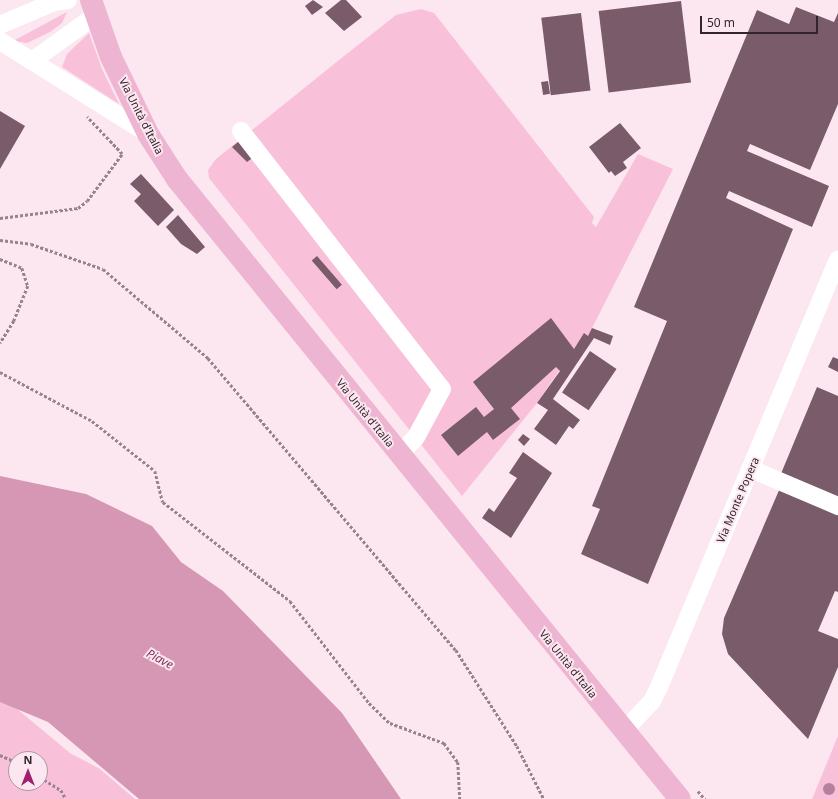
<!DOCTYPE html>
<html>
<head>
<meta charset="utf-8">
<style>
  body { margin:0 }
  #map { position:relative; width:838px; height:799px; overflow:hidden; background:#fce7f0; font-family:"Noto Sans",sans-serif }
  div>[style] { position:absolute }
  .green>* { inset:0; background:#f9c0da }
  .water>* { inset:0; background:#d597b4 }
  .building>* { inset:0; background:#795b69; transform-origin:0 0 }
  .path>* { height:2.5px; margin-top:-1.25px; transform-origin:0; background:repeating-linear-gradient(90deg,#95848c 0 3px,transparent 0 5px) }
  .minor>* { height:18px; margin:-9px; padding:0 9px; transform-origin:9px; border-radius:9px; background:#fff }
  .major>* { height:22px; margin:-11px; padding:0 11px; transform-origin:11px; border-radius:11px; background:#eeb5d2 }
  .trees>* { width:12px; height:12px; margin:-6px; border-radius:50%; background:#b4829c }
  span { translate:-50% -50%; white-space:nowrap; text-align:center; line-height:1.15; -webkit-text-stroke:4px #fce7f0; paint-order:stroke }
  .street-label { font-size:11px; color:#32252b }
  .water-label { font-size:12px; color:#833860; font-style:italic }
  .north { position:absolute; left:8px; top:751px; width:40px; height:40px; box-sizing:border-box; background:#fce7f0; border:1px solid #ab99a1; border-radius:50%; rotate:0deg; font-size:11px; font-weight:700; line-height:16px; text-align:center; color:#32252b }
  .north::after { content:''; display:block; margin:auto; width:14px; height:18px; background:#a21f6e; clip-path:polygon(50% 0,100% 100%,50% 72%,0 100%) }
  .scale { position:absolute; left:700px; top:16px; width:118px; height:18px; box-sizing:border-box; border:2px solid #32252b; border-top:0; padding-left:5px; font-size:12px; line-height:14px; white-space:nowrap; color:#32252b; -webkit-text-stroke:3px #fce7f0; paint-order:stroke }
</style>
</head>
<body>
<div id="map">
  <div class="green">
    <i style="clip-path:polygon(421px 9px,434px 13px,594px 217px,592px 223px,596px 227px,638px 154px,673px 169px,588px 336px,584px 334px,537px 403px,462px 496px,209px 178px,208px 170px,216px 159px,339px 60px,396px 15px)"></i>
    <i style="clip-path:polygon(67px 12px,62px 23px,50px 32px,27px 43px,13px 41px)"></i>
    <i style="clip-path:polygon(89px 33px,102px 69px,119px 104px,62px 67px,67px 54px)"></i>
    <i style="clip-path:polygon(evenodd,0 701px,16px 708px,70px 753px,100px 769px,135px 799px,0 799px,0 701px,16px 759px,40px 759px,40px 783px,16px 783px,16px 759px)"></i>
    <i style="clip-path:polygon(838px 736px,838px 799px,812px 799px)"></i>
  </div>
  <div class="water">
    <i style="clip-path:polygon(0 476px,86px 494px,152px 526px,181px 562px,223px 591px,342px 713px,401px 799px,139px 799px,48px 722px,0 702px)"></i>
  </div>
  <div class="building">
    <i style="clip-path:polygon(313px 0,323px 7px,312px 15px,305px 6px)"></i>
    <i style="clip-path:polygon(341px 0,346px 0,362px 17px,344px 31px,325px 13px)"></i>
    <i style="left:681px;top:1px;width:82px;height:83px;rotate:83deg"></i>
    <i style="clip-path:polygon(796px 7px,834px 22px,838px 13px,838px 104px,810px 170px,750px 144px,747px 151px,829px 186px,812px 227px,729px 191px,726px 198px,793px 229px,648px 584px,581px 554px,600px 509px,592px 506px,667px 321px,634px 307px,757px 10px,789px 24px)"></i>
    <i style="left:581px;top:13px;width:78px;height:40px;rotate:83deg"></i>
    <i style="left:548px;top:81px;width:13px;height:7px;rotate:81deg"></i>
    <i style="clip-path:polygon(0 111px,25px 126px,0 169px)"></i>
    <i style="clip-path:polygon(620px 123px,641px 148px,623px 162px,627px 168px,615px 176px,611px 171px,609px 173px,589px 147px)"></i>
    <i style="clip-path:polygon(243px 138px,255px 156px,247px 162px,232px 147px)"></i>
    <i style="clip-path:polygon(141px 174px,174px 210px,158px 226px,134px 201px,141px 194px,130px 184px)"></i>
    <i style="clip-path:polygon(178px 215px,205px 247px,197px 254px,181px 244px,166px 227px)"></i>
    <i style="left:317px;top:256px;width:38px;height:7px;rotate:49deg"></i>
    <i style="clip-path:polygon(551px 318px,574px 349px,584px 333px,588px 336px,592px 328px,613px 336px,610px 345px,594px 338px,553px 399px,580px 420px,573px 429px,569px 426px,556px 445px,534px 429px,548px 410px,537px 403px,560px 371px,556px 367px,511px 408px,520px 419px,493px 440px,487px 432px,458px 456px,441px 435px,476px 407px,484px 417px,494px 409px,473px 382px)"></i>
    <i style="left:590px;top:351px;width:32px;height:50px;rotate:34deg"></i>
    <i style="clip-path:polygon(833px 357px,838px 359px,838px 372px,828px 367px)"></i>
    <i style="clip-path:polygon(817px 387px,838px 396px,838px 592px,835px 591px,818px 631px,838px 639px,838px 667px,808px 739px,728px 654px,722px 634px,724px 618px,780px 488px,780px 476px)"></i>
    <i style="clip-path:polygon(523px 434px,530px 439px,524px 446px,518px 440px)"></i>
    <i style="clip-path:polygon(523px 452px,552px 473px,511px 538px,482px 518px,489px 508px,494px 512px,517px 478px,509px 473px)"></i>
  </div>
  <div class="path">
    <i style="left:0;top:218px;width:79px;rotate:-7.3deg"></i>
    <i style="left:78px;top:208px;width:11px;rotate:-38deg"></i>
    <i style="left:87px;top:201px;width:59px;rotate:-53.3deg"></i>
    <i style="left:122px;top:154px;width:51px;rotate:-133.4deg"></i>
    <i style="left:0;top:240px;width:31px;rotate:7deg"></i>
    <i style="left:31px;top:244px;width:76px;rotate:19.1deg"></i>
    <i style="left:103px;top:269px;width:138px;rotate:40.3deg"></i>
    <i style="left:208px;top:358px;width:383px;rotate:49.7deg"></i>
    <i style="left:456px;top:650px;width:114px;rotate:57.6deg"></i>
    <i style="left:517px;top:746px;width:59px;rotate:63deg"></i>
    <i style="left:0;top:259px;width:24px;rotate:22deg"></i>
    <i style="left:22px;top:268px;width:19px;rotate:72deg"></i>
    <i style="left:28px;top:286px;width:38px;rotate:112deg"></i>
    <i style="left:14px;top:321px;width:26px;rotate:122deg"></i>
    <i style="left:0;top:372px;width:104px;rotate:28deg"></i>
    <i style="left:92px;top:421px;width:80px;rotate:38.4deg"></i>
    <i style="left:155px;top:471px;width:32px;rotate:76deg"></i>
    <i style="left:163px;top:502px;width:161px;rotate:37.9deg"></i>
    <i style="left:290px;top:601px;width:129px;rotate:52.2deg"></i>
    <i style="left:369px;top:703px;width:29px;rotate:44deg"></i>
    <i style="left:390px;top:723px;width:58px;rotate:20.3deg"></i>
    <i style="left:444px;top:743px;width:24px;rotate:54deg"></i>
    <i style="left:458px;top:762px;width:37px;rotate:87deg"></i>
    <i style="left:0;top:755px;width:17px;rotate:24deg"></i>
    <i style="left:40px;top:777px;width:25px;rotate:32deg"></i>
    <i style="left:61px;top:790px;width:10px;rotate:61deg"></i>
    <i style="left:698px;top:791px;width:11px;rotate:49deg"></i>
  </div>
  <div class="minor">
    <i style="left:0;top:25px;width:59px;rotate:-23.1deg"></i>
    <i style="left:54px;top:2px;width:14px;rotate:-8deg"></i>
    <i style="left:0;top:41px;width:175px;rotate:32.1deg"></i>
    <i style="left:32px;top:61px;width:79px;rotate:-35.7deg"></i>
    <i style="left:241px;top:131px;width:327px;rotate:52.1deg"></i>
    <i style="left:442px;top:389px;width:55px;rotate:118.4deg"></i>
    <i style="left:416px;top:437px;width:25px;rotate:133deg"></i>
    <i style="left:751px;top:469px;width:95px;rotate:23deg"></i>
    <i style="left:623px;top:732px;width:42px;rotate:-46.9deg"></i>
    <i style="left:652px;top:701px;width:16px;rotate:-63deg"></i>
    <i style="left:659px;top:687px;width:463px;rotate:-67.3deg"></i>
  </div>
  <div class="major">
    <i style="left:91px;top:0;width:60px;rotate:70.7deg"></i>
    <i style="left:111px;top:57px;width:85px;rotate:64.3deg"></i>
    <i style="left:148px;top:134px;width:54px;rotate:57.2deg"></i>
    <i style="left:177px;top:179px;width:798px;rotate:50.95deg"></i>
  </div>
  <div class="trees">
    <i style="left:829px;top:789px"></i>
  </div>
  <div class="street-label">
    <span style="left:141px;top:116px;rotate:63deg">Via Unità d'Italia</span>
    <span style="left:365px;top:413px;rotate:51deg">Via Unità d'Italia</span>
    <span style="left:738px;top:500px;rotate:-67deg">Via Monte Popera</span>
    <span style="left:568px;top:664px;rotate:51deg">Via Unità d'Italia</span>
  </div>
  <div class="water-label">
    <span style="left:160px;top:659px;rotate:28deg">Piave</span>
  </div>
  <div class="north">N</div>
  <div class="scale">50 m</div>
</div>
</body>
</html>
